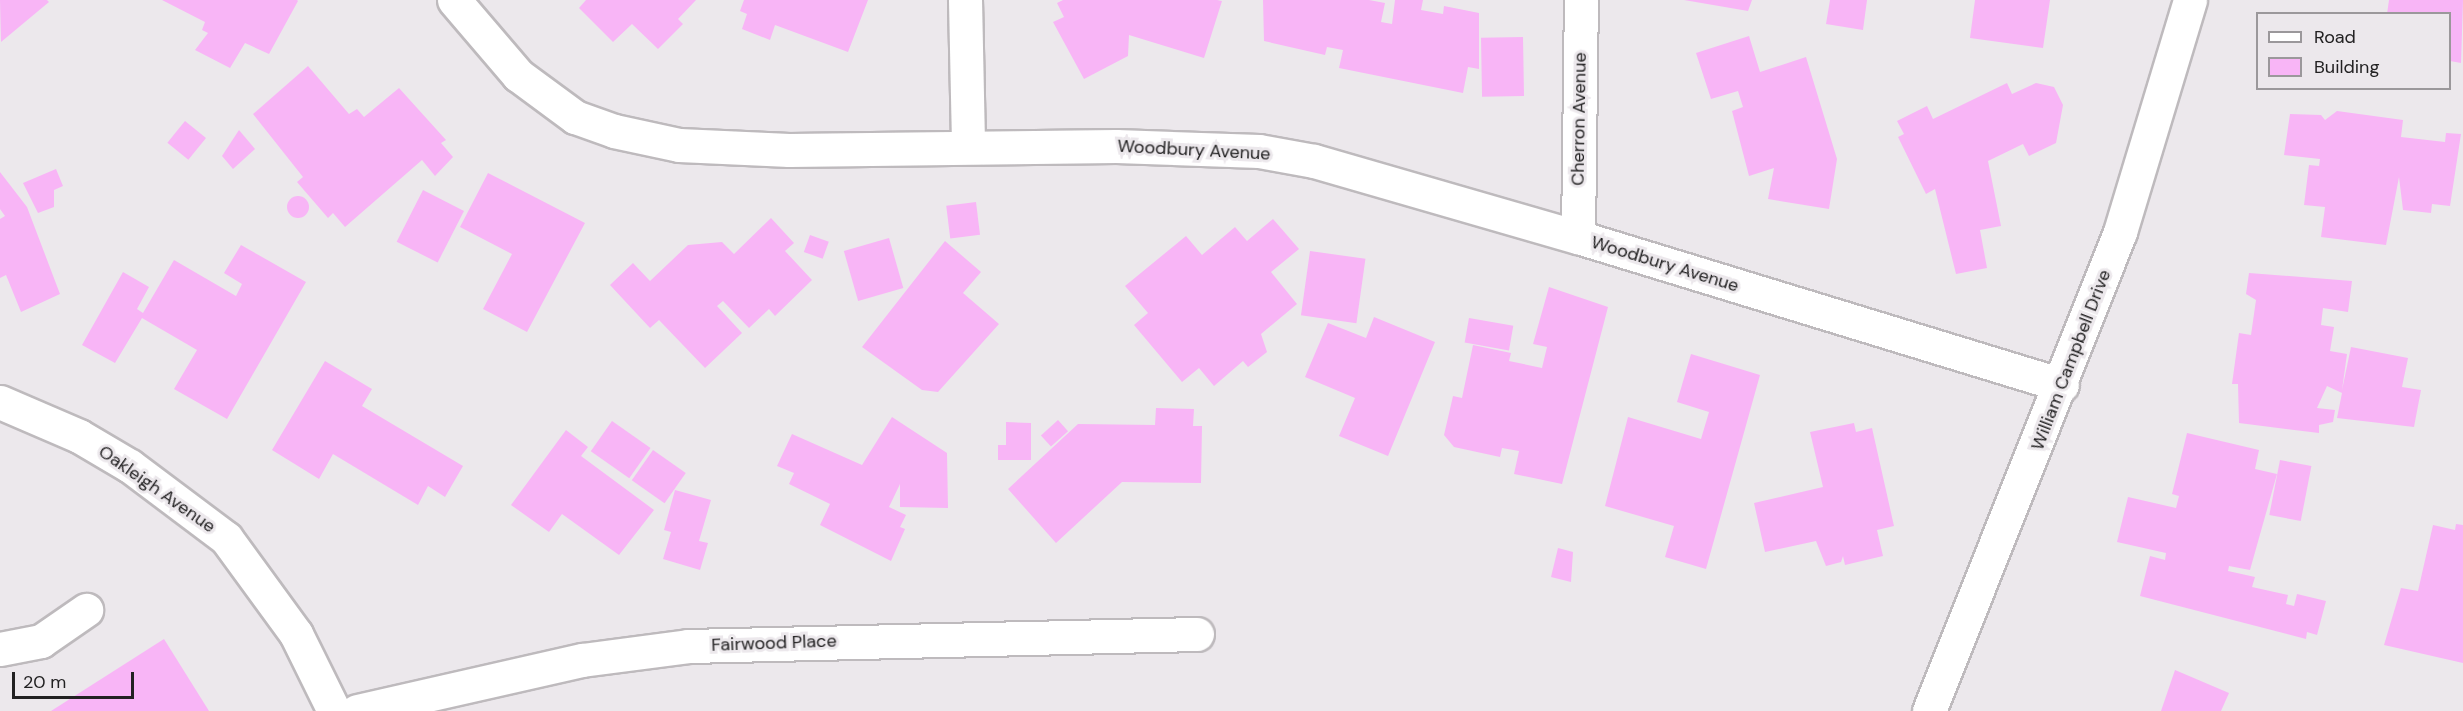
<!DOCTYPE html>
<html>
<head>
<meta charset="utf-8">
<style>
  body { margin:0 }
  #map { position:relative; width:2463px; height:711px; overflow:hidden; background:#ece8ec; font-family:"DM Sans",sans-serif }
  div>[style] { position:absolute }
  .building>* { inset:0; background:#f8b5f6; transform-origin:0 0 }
  .round { border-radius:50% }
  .roads { filter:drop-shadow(2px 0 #bebabd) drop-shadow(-2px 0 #bebabd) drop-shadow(0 2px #bebabd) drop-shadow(0 -2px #bebabd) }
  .minor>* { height:33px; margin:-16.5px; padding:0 16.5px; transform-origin:16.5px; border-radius:16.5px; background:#fff }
  .tertiary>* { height:33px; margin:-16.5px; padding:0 16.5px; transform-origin:16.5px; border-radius:16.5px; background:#fff }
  span { translate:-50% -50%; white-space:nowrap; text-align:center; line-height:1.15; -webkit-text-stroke:6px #ece8ec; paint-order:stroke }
  .street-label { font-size:18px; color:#222122 }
  .legend { position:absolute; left:2256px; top:12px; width:195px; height:78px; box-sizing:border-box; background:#ece8ec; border:2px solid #9b989b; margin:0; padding:8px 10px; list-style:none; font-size:18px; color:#222122 }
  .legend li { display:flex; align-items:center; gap:12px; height:30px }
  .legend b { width:30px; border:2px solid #9b989b }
  .scale { position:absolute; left:12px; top:672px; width:122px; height:27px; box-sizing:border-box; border:3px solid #222122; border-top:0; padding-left:8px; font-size:18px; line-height:21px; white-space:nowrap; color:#222122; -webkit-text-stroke:4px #ece8ec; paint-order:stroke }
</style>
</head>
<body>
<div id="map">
  <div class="building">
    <i style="clip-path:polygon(0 0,47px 0,49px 2px,1px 42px)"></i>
    <i style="clip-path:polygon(162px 0,297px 0,298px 1px,269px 54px,245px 43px,230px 68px,195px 50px,208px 33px,202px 30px,205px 22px)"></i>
    <i style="clip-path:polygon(586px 0,696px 0,678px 19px,683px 24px,658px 49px,632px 24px,613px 42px,579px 8px)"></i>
    <i style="clip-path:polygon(744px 0,868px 0,848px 52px,775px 25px,770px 40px,742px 29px,747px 14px,740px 11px)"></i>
    <i style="clip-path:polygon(1063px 0,1217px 0,1222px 1px,1204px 58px,1129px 35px,1128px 56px,1084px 79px,1053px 22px,1064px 17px,1057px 3px)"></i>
    <i style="clip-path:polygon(1263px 0,1369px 0,1385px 3px,1381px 22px,1392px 24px,1395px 0,1423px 0,1421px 10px,1443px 14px,1444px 6px,1479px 13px,1479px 69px,1468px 67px,1463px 93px,1339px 68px,1343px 50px,1327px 47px,1325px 55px,1264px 41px)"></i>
    <i style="clip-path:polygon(1684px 0,1752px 0,1748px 11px)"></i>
    <i style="clip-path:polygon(1830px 0,1867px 0,1863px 30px,1826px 24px)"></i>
    <i style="clip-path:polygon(1975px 0,2050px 0,2043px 48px,1970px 38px)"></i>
    <i style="clip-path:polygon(2389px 0,2463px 0,2461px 63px,2450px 61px,2450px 14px,2387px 14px)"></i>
    <i style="clip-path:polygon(1749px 36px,1760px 72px,1806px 57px,1837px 159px,1829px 209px,1768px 199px,1774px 168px,1749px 176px,1732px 111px,1743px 107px,1738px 91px,1711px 99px,1696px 53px)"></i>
    <i style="left:1523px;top:37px;width:59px;height:42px;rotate:89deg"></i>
    <i style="clip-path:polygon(308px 66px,349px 114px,357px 109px,364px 117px,399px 88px,446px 140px,441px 143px,453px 157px,435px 176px,422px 160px,345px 227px,333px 213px,328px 218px,297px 182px,303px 177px,253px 114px)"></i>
    <i style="clip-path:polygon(2007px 83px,2012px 94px,2036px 83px,2054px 87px,2063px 105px,2056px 143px,2029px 156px,2023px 144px,1988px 161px,2001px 226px,1980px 230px,1987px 268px,1956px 274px,1935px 189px,1926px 194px,1898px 137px,1904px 134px,1897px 121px,1927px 106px,1933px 119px)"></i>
    <i style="clip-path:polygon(2337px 111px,2403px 120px,2401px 137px,2445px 142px,2446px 133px,2461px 134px,2450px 206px,2432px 204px,2431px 213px,2403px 210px,2399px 177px,2386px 245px,2321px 237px,2325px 207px,2304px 205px,2309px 165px,2319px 166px,2320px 159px,2284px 155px,2290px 114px,2321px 115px,2325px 120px)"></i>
    <i style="left:185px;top:121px;width:27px;height:28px;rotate:39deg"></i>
    <i style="clip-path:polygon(239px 130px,255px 149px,233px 169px,222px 156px)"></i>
    <i style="clip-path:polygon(56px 169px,63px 186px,54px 190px,54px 207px,38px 213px,23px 183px)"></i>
    <i style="clip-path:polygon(0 172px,27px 207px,60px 294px,21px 312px,6px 275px,0 278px,0 219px,5px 216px,0 209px)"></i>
    <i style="clip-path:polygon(488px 173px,585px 223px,527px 332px,483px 309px,512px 254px,460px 227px)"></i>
    <i style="left:423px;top:190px;width:46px;height:58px;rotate:27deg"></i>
    <i class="round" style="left:287px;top:196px;width:22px;height:22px"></i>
    <i style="left:976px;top:202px;width:33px;height:30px;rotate:83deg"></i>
    <i style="clip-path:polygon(771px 218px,794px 243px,785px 251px,812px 280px,775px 316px,769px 309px,749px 328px,723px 301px,717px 306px,742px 333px,705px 368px,659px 320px,650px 328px,610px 285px,633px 263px,650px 281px,688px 245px,722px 242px,734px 254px)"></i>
    <i style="clip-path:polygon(1273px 219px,1299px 249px,1271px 272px,1297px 304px,1261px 334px,1267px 352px,1248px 367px,1243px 361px,1214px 386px,1199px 368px,1182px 382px,1134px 325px,1148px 313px,1125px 286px,1186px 236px,1202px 255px,1235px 227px,1247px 241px)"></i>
    <i style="left:810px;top:235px;width:20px;height:18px;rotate:20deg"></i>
    <i style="left:889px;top:238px;width:52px;height:47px;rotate:74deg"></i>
    <i style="clip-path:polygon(945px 241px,981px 272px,963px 293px,999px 324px,938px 392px,922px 390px,862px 347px)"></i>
    <i style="clip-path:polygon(241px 245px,306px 282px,227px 419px,174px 389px,197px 350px,142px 318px,115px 363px,82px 345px,123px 272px,149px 287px,137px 309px,143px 313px,174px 260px,236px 296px,242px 284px,224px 273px)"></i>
    <i style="left:1310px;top:251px;width:56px;height:65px;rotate:8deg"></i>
    <i style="clip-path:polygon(2249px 273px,2352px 281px,2348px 312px,2323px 308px,2321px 325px,2334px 327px,2330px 351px,2347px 354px,2342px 390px,2351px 347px,2408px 358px,2402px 387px,2421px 390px,2414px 427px,2337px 418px,2342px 393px,2327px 386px,2317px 408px,2335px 410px,2333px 422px,2319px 425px,2319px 433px,2239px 423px,2238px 384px,2232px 384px,2239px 333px,2251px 335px,2256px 300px,2246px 294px)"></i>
    <i style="clip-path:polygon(1549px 287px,1608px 307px,1562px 484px,1514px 474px,1519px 451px,1502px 448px,1500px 457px,1454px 447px,1444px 435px,1453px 396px,1462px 398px,1473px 345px,1511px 353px,1509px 361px,1542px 368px,1547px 347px,1533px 344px)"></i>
    <i style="clip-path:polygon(1374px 317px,1435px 342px,1388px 456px,1339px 436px,1355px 398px,1305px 377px,1328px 323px,1366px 338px)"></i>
    <i style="left:1469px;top:318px;width:45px;height:25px;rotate:10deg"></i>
    <i style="clip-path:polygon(1691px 354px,1760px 375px,1706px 569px,1665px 557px,1674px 526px,1605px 506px,1628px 417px,1701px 439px,1709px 412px,1677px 402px)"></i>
    <i style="clip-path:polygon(325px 361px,372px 389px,362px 406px,463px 466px,445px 497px,428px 486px,418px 505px,333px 454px,319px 479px,272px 450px)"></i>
    <i style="clip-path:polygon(1156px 408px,1194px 409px,1193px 426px,1202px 426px,1201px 483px,1122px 482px,1056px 543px,1008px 489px,1078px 424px,1155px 425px)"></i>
    <i style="clip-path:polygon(892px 417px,947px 453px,948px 508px,900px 507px,900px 484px,889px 507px,906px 515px,900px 527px,905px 529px,891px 561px,820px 525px,830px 504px,789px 484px,794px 473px,777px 466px,792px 434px,862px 465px)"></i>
    <i style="left:1058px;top:420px;width:15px;height:23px;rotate:48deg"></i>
    <i style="left:612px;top:421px;width:47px;height:37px;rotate:35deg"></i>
    <i style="clip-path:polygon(1006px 422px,1031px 423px,1031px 460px,998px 460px,998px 445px,1006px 445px)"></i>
    <i style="clip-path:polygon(1854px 423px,1856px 432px,1872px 428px,1894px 526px,1877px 530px,1883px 556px,1845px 565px,1843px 556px,1841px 562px,1826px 566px,1816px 541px,1765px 552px,1754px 503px,1823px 487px,1810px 432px)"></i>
    <i style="clip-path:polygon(566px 430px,588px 447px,581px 456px,654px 510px,619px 555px,562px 514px,549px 532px,511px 505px)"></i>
    <i style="clip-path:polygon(2187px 433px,2259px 450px,2255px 469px,2277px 474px,2250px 570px,2229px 566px,2228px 571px,2255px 577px,2252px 587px,2288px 595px,2286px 604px,2294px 606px,2297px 594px,2326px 601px,2317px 635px,2307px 632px,2306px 639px,2140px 596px,2150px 556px,2165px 560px,2166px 553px,2117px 542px,2128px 497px,2176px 508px,2179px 496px,2172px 494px)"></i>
    <i style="left:653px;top:450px;width:40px;height:37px;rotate:35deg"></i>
    <i style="left:2280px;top:460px;width:32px;height:56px;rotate:11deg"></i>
    <i style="clip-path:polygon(675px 490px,711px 500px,699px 541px,708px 543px,700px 570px,663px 559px,671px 532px,664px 530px)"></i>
    <i style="clip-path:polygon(2456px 524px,2463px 525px,2463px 663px,2384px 645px,2401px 588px,2418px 591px,2433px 525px,2455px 530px)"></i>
    <i style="clip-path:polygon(1558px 548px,1573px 552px,1571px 582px,1551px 577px)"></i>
    <i style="clip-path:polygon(164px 639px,209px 711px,51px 711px)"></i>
    <i style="clip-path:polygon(2175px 670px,2229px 693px,2221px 711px,2161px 711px)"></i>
  </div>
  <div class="roads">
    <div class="minor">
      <i style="left:454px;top:0;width:99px;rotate:49.5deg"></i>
      <i style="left:518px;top:75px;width:71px;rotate:36.4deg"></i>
      <i style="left:575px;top:117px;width:41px;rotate:19.7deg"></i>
      <i style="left:614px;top:131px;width:66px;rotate:12.2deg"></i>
      <i style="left:679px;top:145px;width:110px;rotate:2.6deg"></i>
      <i style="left:789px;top:150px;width:327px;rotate:-0.7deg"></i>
      <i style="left:1116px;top:146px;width:143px;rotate:2deg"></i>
      <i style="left:1259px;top:151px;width:56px;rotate:10.3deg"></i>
      <i style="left:1314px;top:161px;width:275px;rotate:16.1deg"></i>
      <i style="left:1578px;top:237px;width:506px;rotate:17deg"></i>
      <i style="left:965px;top:0;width:146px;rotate:88.8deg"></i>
      <i style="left:1578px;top:237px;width:237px;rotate:-89.3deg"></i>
      <i style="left:0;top:402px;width:86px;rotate:23.3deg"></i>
      <i style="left:79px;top:436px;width:59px;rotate:30.5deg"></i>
      <i style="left:130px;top:466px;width:120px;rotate:36.9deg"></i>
      <i style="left:226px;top:538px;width:119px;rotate:53.9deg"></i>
      <i style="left:296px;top:634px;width:86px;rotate:63.7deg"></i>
      <i style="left:0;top:649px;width:42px;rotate:-11deg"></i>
      <i style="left:41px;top:641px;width:55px;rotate:-34.6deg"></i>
      <i style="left:357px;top:711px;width:231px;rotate:-12.8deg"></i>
      <i style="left:582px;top:660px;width:107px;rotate:-7.5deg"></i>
      <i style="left:688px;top:646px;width:509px;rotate:-1.35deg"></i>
    </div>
    <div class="tertiary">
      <i style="left:1929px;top:711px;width:516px;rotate:-68.26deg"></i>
      <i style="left:2120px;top:232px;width:242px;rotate:-73.2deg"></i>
    </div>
  </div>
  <div class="street-label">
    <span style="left:1579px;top:119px;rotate:-89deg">Cherron Avenue</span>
    <span style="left:1194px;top:150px;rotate:3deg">Woodbury Avenue</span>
    <span style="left:1665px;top:264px;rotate:17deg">Woodbury Avenue</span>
    <span style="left:2071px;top:360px;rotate:-69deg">William Campbell Drive</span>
    <span style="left:157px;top:489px;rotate:35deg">Oakleigh Avenue</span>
    <span style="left:774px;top:643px;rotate:-2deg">Fairwood Place</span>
  </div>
  <ul class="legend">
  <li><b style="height:8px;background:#fff"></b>Road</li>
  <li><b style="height:16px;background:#f8b5f6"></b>Building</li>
  </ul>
  <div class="scale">20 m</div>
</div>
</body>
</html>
